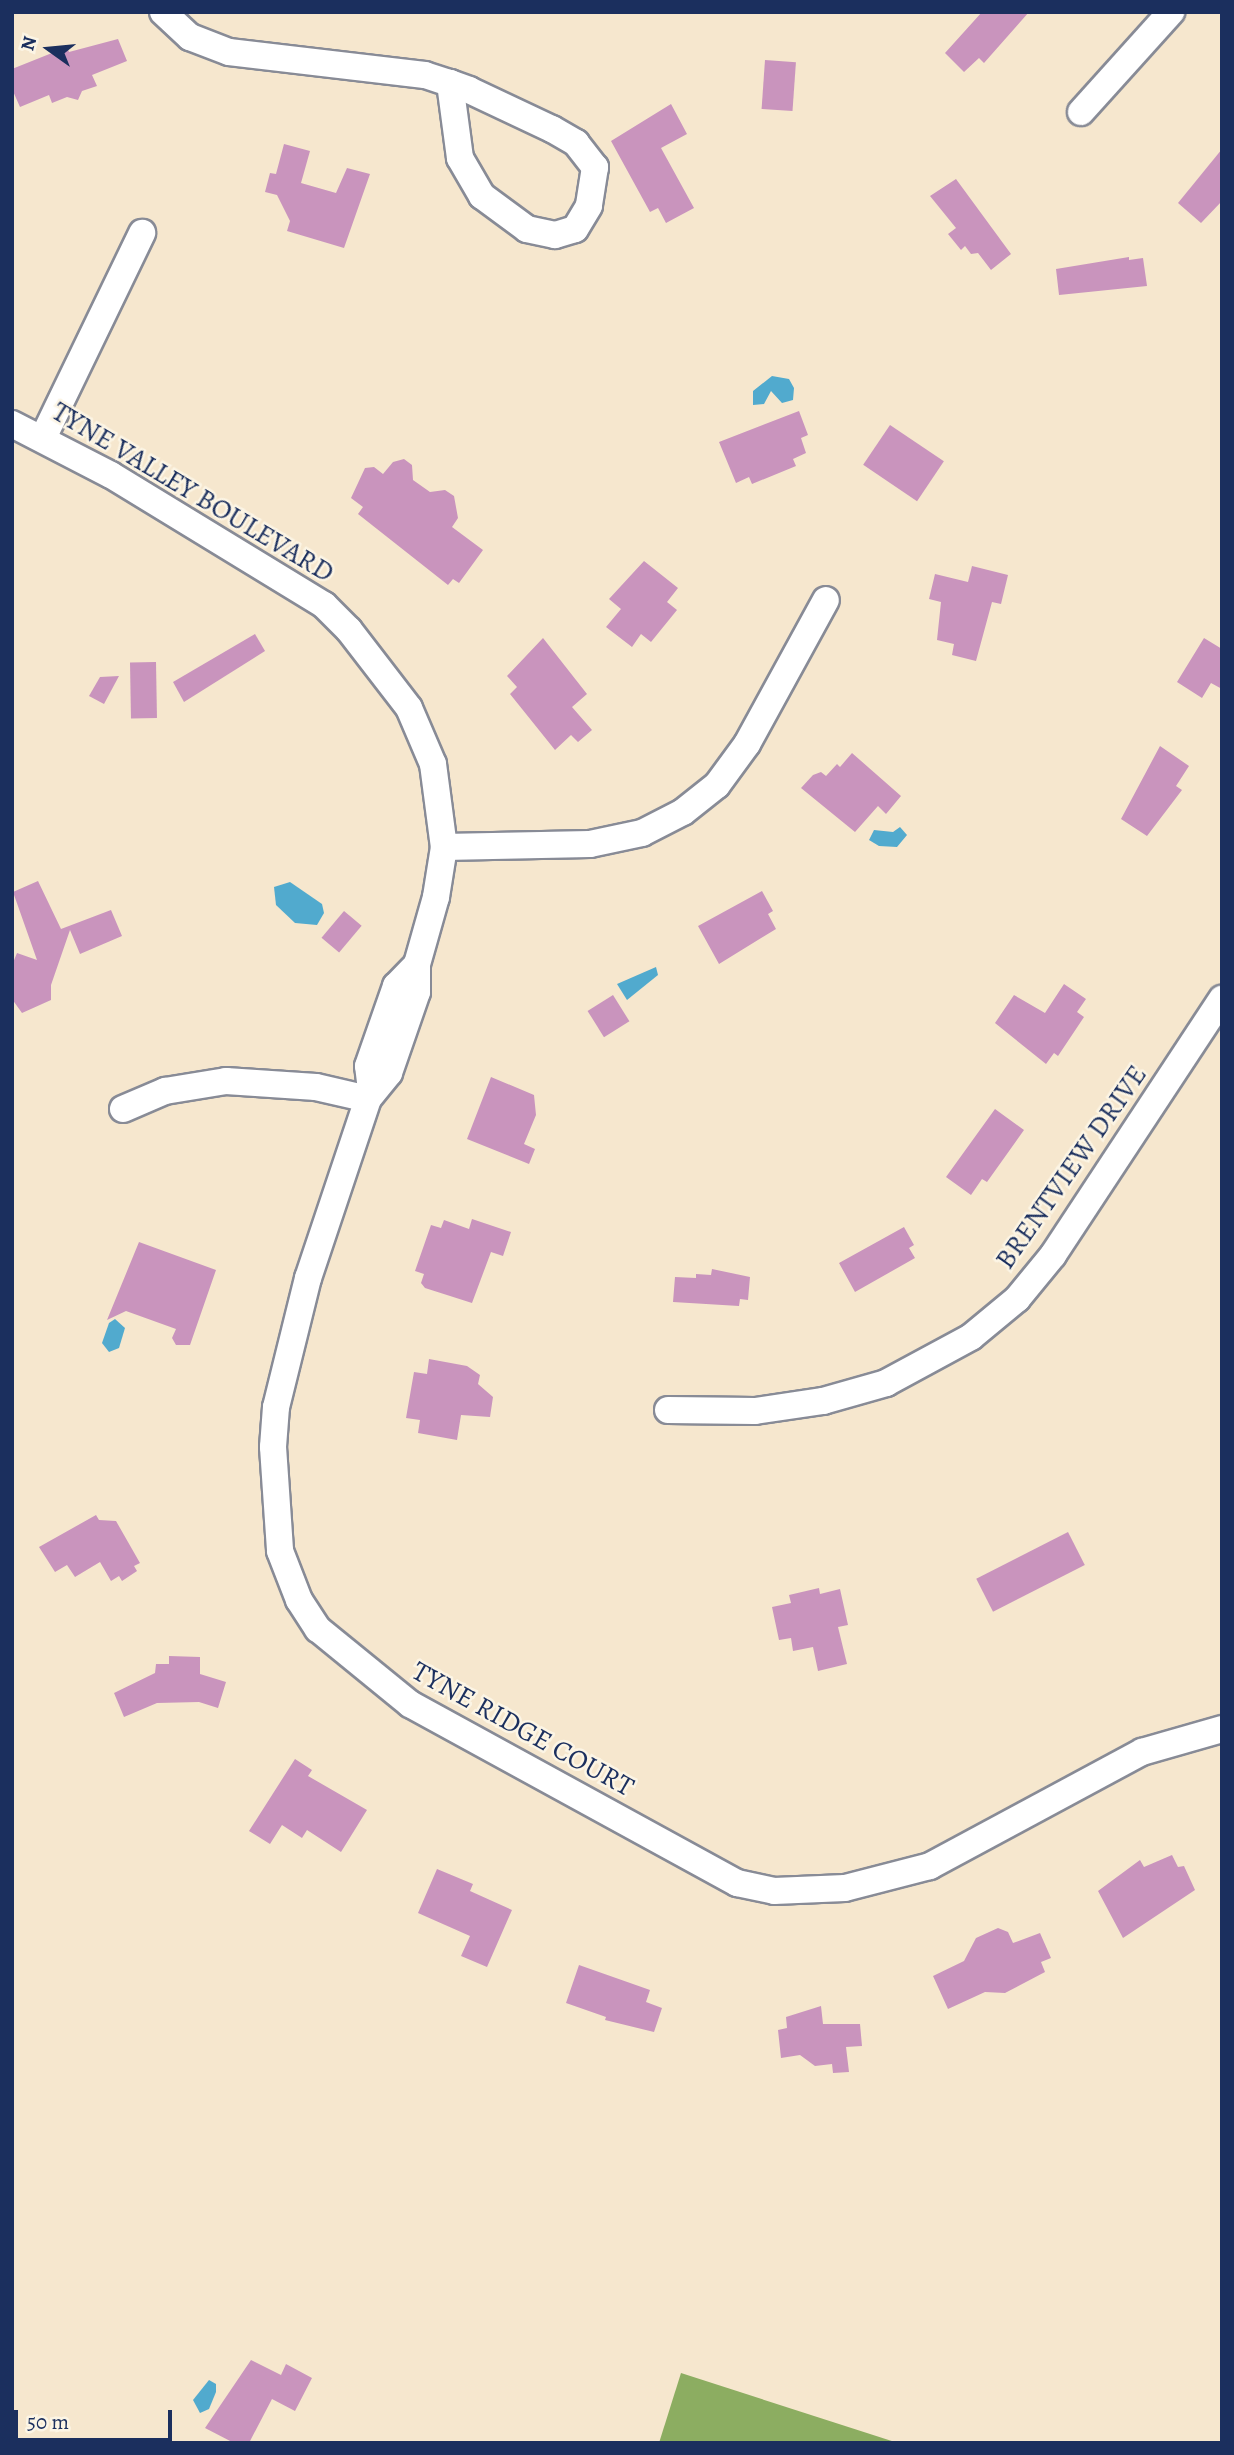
<!DOCTYPE html>
<html>
<head>
<meta charset="utf-8">
<style>
  body { margin:0 }
  #map { position:relative; width:1234px; height:2455px; overflow:hidden; background:#f6e7ce; font-family:Alegreya,serif }
  div>[style] { position:absolute }
  .forest>* { inset:0; background:#8cad61 }
  .water>* { inset:0; background:#51aace }
  .building>* { inset:0; background:#c994bd; transform-origin:0 0 }
  .roads { filter:drop-shadow(2px 0 #888b96) drop-shadow(-2px 0 #888b96) drop-shadow(0 2px #888b96) drop-shadow(0 -2px #888b96) }
  .minor>* { height:26px; margin:-13px; padding:0 13px; transform-origin:13px; border-radius:13px; background:#fff }
  span { translate:-50% -50%; white-space:nowrap; text-align:center; line-height:1.15; -webkit-text-stroke:5px #fcf5e5; paint-order:stroke }
  .street-label { font-size:28px; color:#1b2f5e }
  .frame { position:absolute; inset:0; border:14px solid #1b2f5e; pointer-events:none }
  .north { position:absolute; left:14px; top:14px; width:70px; height:70px; -webkit-text-stroke:5px #fcf5e5; paint-order:stroke; rotate:285deg; font-size:19px; font-weight:700; line-height:28px; text-align:center; color:#1b2f5e }
  .north::after { content:''; display:block; margin:auto; width:24px; height:32px; background:#1b2f5e; clip-path:polygon(50% 0,100% 100%,50% 72%,0 100%) }
  .scale { position:absolute; left:14px; top:2410px; width:158px; height:32px; box-sizing:border-box; border:4px solid #1b2f5e; border-top:0; padding-left:9px; font-size:21px; line-height:24px; white-space:nowrap; color:#1b2f5e; -webkit-text-stroke:5px #fcf5e5; paint-order:stroke }
</style>
</head>
<body>
<div id="map">
  <div class="forest">
    <i style="clip-path:polygon(681px 2373px,898px 2443px,659px 2443px)"></i>
  </div>
  <div class="water">
    <i style="clip-path:polygon(772px 376px,789px 379px,794px 388px,793px 400px,782px 403px,771px 391px,764px 404px,753px 405px,753px 391px)"></i>
    <i style="clip-path:polygon(900px 827px,907px 835px,897px 847px,879px 846px,869px 840px,874px 830px,893px 832px)"></i>
    <i style="clip-path:polygon(290px 882px,322px 904px,324px 913px,317px 925px,295px 923px,276px 905px,274px 887px)"></i>
    <i style="clip-path:polygon(656px 967px,658px 975px,627px 1000px,617px 984px)"></i>
    <i style="clip-path:polygon(115px 1319px,125px 1328px,119px 1348px,109px 1352px,102px 1343px,109px 1323px)"></i>
    <i style="clip-path:polygon(209px 2380px,216px 2384px,216px 2392px,209px 2409px,200px 2413px,193px 2400px)"></i>
  </div>
  <div class="building">
    <i style="clip-path:polygon(982px 12px,1029px 12px,984px 63px,979px 58px,964px 72px,945px 53px)"></i>
    <i style="clip-path:polygon(118px 39px,127px 61px,92px 75px,97px 86px,82px 91px,78px 100px,67px 97px,52px 103px,49px 95px,20px 107px,12px 89px,12px 69px,67px 47px,69px 52px)"></i>
    <i style="left:765px;top:60px;width:31px;height:49px;rotate:4deg"></i>
    <i style="clip-path:polygon(671px 104px,687px 134px,661px 148px,694px 208px,666px 223px,658px 208px,650px 212px,611px 141px)"></i>
    <i style="clip-path:polygon(284px 144px,310px 151px,301px 183px,336px 193px,347px 168px,370px 174px,344px 248px,287px 231px,290px 221px,277px 195px,265px 192px,270px 173px,276px 174px)"></i>
    <i style="clip-path:polygon(1222px 149px,1222px 201px,1201px 223px,1178px 203px)"></i>
    <i style="clip-path:polygon(956px 179px,1011px 254px,991px 270px,978px 253px,971px 254px,965px 246px,961px 250px,948px 234px,956px 228px,930px 196px)"></i>
    <i style="clip-path:polygon(1129px 257px,1129px 260px,1143px 258px,1147px 286px,1059px 295px,1056px 269px)"></i>
    <i style="clip-path:polygon(799px 411px,808px 435px,801px 438px,806px 453px,793px 459px,796px 466px,752px 484px,749px 477px,736px 483px,719px 442px)"></i>
    <i style="left:890px;top:425px;width:65px;height:48px;rotate:34deg"></i>
    <i style="clip-path:polygon(404px 459px,412px 465px,413px 480px,430px 492px,445px 490px,454px 496px,458px 518px,452px 527px,483px 550px,459px 583px,453px 579px,448px 585px,358px 514px,363px 507px,351px 498px,365px 468px,374px 467px,383px 474px,393px 462px)"></i>
    <i style="clip-path:polygon(644px 561px,678px 588px,667px 602px,677px 610px,651px 642px,641px 634px,632px 647px,606px 627px,621px 609px,609px 599px)"></i>
    <i style="clip-path:polygon(972px 566px,1008px 575px,1001px 604px,992px 602px,976px 661px,952px 655px,954px 644px,937px 640px,941px 602px,929px 599px,935px 574px,968px 582px)"></i>
    <i style="clip-path:polygon(255px 634px,265px 651px,184px 702px,173px 682px)"></i>
    <i style="clip-path:polygon(543px 638px,587px 694px,572px 707px,592px 730px,578px 742px,571px 735px,555px 750px,510px 694px,517px 687px,507px 676px)"></i>
    <i style="clip-path:polygon(1204px 638px,1222px 649px,1222px 689px,1211px 683px,1202px 698px,1177px 682px)"></i>
    <i style="left:156px;top:662px;width:56px;height:26px;rotate:89deg"></i>
    <i style="clip-path:polygon(119px 676px,104px 704px,89px 696px,100px 677px)"></i>
    <i style="clip-path:polygon(1160px 746px,1189px 766px,1176px 786px,1182px 790px,1147px 836px,1121px 819px)"></i>
    <i style="clip-path:polygon(852px 753px,901px 796px,886px 814px,878px 806px,855px 832px,801px 788px,813px 775px,821px 772px,826px 776px,837px 764px,840px 767px)"></i>
    <i style="clip-path:polygon(38px 881px,61px 929px,111px 910px,122px 936px,80px 954px,70px 930px,51px 985px,51px 1000px,22px 1013px,12px 999px,12px 965px,17px 953px,37px 960px,13px 892px)"></i>
    <i style="clip-path:polygon(762px 891px,773px 911px,768px 914px,776px 929px,719px 964px,698px 926px)"></i>
    <i style="left:344px;top:911px;width:23px;height:35px;rotate:40deg"></i>
    <i style="clip-path:polygon(1064px 984px,1086px 999px,1077px 1012px,1084px 1017px,1058px 1056px,1054px 1053px,1046px 1064px,995px 1023px,1014px 995px,1045px 1013px)"></i>
    <i style="left:613px;top:995px;width:31px;height:30px;rotate:58deg"></i>
    <i style="clip-path:polygon(491px 1077px,534px 1095px,536px 1115px,524px 1144px,535px 1149px,529px 1164px,467px 1139px)"></i>
    <i style="clip-path:polygon(995px 1109px,1024px 1130px,987px 1182px,982px 1179px,971px 1195px,946px 1177px)"></i>
    <i style="clip-path:polygon(472px 1219px,511px 1232px,503px 1256px,491px 1252px,472px 1303px,425px 1288px,421px 1283px,424px 1274px,415px 1271px,431px 1225px,441px 1228px,444px 1220px,469px 1229px)"></i>
    <i style="clip-path:polygon(904px 1227px,914px 1245px,909px 1248px,915px 1258px,855px 1292px,839px 1263px)"></i>
    <i style="clip-path:polygon(139px 1242px,216px 1270px,190px 1345px,176px 1345px,172px 1338px,176px 1329px,126px 1311px,107px 1320px)"></i>
    <i style="clip-path:polygon(712px 1269px,750px 1277px,748px 1300px,740px 1299px,739px 1306px,673px 1302px,675px 1277px,696px 1278px,696px 1274px,711px 1275px)"></i>
    <i style="clip-path:polygon(429px 1359px,467px 1366px,480px 1375px,478px 1384px,493px 1397px,490px 1417px,461px 1415px,457px 1440px,418px 1433px,420px 1420px,406px 1418px,414px 1372px,427px 1374px)"></i>
    <i style="clip-path:polygon(96px 1515px,99px 1520px,116px 1521px,140px 1563px,134px 1566px,137px 1571px,122px 1581px,119px 1576px,111px 1581px,100px 1562px,75px 1577px,67px 1565px,55px 1572px,39px 1547px)"></i>
    <i style="left:1068px;top:1532px;width:37px;height:103px;rotate:63deg"></i>
    <i style="clip-path:polygon(819px 1588px,820px 1594px,840px 1589px,848px 1625px,838px 1627px,847px 1664px,818px 1671px,813px 1647px,793px 1651px,791px 1638px,779px 1640px,772px 1607px,791px 1603px,789px 1595px)"></i>
    <i style="clip-path:polygon(169px 1656px,200px 1657px,200px 1674px,226px 1682px,218px 1708px,199px 1702px,157px 1703px,124px 1717px,114px 1693px,155px 1673px,156px 1664px,169px 1664px)"></i>
    <i style="clip-path:polygon(295px 1759px,312px 1770px,308px 1776px,367px 1810px,341px 1852px,307px 1830px,302px 1838px,282px 1825px,270px 1844px,249px 1831px)"></i>
    <i style="clip-path:polygon(1172px 1855px,1178px 1867px,1184px 1866px,1195px 1890px,1123px 1938px,1098px 1891px,1140px 1860px,1144px 1867px)"></i>
    <i style="clip-path:polygon(437px 1869px,473px 1884px,470px 1891px,512px 1910px,487px 1967px,461px 1956px,470px 1936px,418px 1913px)"></i>
    <i style="clip-path:polygon(998px 1928px,1008px 1932px,1013px 1943px,1040px 1933px,1051px 1958px,1041px 1962px,1045px 1972px,1005px 1993px,985px 1992px,948px 2009px,933px 1976px,964px 1961px,976px 1938px)"></i>
    <i style="clip-path:polygon(579px 1965px,650px 1990px,646px 2002px,662px 2008px,654px 2032px,605px 2020px,606px 2017px,566px 2003px)"></i>
    <i style="clip-path:polygon(821px 2006px,823px 2024px,860px 2024px,862px 2046px,846px 2047px,849px 2072px,833px 2073px,832px 2064px,815px 2066px,800px 2055px,781px 2058px,778px 2030px,787px 2028px,786px 2017px)"></i>
    <i style="clip-path:polygon(251px 2360px,281px 2375px,286px 2364px,312px 2378px,295px 2411px,272px 2399px,249px 2443px,234px 2443px,205px 2428px)"></i>
  </div>
  <div class="roads">
    <div class="minor">
      <i style="left:163px;top:12px;width:37px;rotate:43deg"></i>
      <i style="left:190px;top:37px;width:42px;rotate:21deg"></i>
      <i style="left:229px;top:52px;width:197px;rotate:6.7deg"></i>
      <i style="left:425px;top:75px;width:26px;rotate:18deg"></i>
      <i style="left:450px;top:83px;width:20px;rotate:20deg"></i>
      <i style="left:469px;top:90px;width:92px;rotate:25.2deg"></i>
      <i style="left:552px;top:129px;width:28px;rotate:30deg"></i>
      <i style="left:576px;top:143px;width:31px;rotate:52deg"></i>
      <i style="left:595px;top:167px;width:39px;rotate:99deg"></i>
      <i style="left:589px;top:206px;width:27px;rotate:121deg"></i>
      <i style="left:575px;top:229px;width:21px;rotate:163deg"></i>
      <i style="left:555px;top:235px;width:29px;rotate:-168deg"></i>
      <i style="left:527px;top:229px;width:56px;rotate:-143.7deg"></i>
      <i style="left:482px;top:196px;width:44px;rotate:-120.1deg"></i>
      <i style="left:460px;top:158px;width:76px;rotate:-97.6deg"></i>
      <i style="left:1081px;top:112px;width:135px;rotate:-48deg"></i>
      <i style="left:12px;top:424px;width:111px;rotate:27.3deg"></i>
      <i style="left:111px;top:475px;width:250px;rotate:31.4deg"></i>
      <i style="left:324px;top:605px;width:35px;rotate:45deg"></i>
      <i style="left:349px;top:630px;width:98px;rotate:52.4deg"></i>
      <i style="left:409px;top:708px;width:61px;rotate:66.8deg"></i>
      <i style="left:433px;top:764px;width:84px;rotate:82.5deg"></i>
      <i style="left:444px;top:847px;width:51px;rotate:99.1deg"></i>
      <i style="left:436px;top:897px;width:70px;rotate:105.8deg"></i>
      <i style="left:417px;top:964px;width:28px;rotate:90deg"></i>
      <i style="left:417px;top:992px;width:86px;rotate:109.1deg"></i>
      <i style="left:389px;top:1073px;width:33px;rotate:129deg"></i>
      <i style="left:368px;top:1099px;width:189px;rotate:108.5deg"></i>
      <i style="left:308px;top:1278px;width:133px;rotate:103.9deg"></i>
      <i style="left:276px;top:1407px;width:40px;rotate:94.3deg"></i>
      <i style="left:273px;top:1447px;width:104px;rotate:86.1deg"></i>
      <i style="left:280px;top:1551px;width:53px;rotate:68.8deg"></i>
      <i style="left:299px;top:1600px;width:35px;rotate:57deg"></i>
      <i style="left:318px;top:1629px;width:119px;rotate:39.2deg"></i>
      <i style="left:410px;top:1704px;width:373px;rotate:28.7deg"></i>
      <i style="left:737px;top:1883px;width:38px;rotate:12deg"></i>
      <i style="left:774px;top:1891px;width:71px;rotate:-2.4deg"></i>
      <i style="left:845px;top:1888px;width:88px;rotate:-14.5deg"></i>
      <i style="left:930px;top:1866px;width:241px;rotate:-28.3deg"></i>
      <i style="left:1142px;top:1752px;width:83px;rotate:-16deg"></i>
      <i style="left:43px;top:438px;width:228px;rotate:-64.2deg"></i>
      <i style="left:444px;top:847px;width:146px;rotate:-1.2deg"></i>
      <i style="left:590px;top:844px;width:53px;rotate:-11.9deg"></i>
      <i style="left:642px;top:833px;width:46px;rotate:-27.1deg"></i>
      <i style="left:683px;top:812px;width:43px;rotate:-38.5deg"></i>
      <i style="left:717px;top:785px;width:51px;rotate:-53.8deg"></i>
      <i style="left:747px;top:744px;width:164px;rotate:-61.3deg"></i>
      <i style="left:371px;top:1090px;width:24px;rotate:-97deg"></i>
      <i style="left:368px;top:1066px;width:85px;rotate:-70.7deg"></i>
      <i style="left:396px;top:986px;width:30px;rotate:-46deg"></i>
      <i style="left:123px;top:1109px;width:46px;rotate:-23.2deg"></i>
      <i style="left:165px;top:1091px;width:62px;rotate:-9.3deg"></i>
      <i style="left:226px;top:1081px;width:90px;rotate:3.8deg"></i>
      <i style="left:316px;top:1087px;width:53px;rotate:13deg"></i>
      <i style="left:668px;top:1410px;width:87px;rotate:0.7deg"></i>
      <i style="left:755px;top:1411px;width:69px;rotate:-8.4deg"></i>
      <i style="left:823px;top:1401px;width:66px;rotate:-15.9deg"></i>
      <i style="left:886px;top:1383px;width:97px;rotate:-28.4deg"></i>
      <i style="left:971px;top:1337px;width:60px;rotate:-39.6deg"></i>
      <i style="left:1017px;top:1299px;width:57px;rotate:-50.7deg"></i>
      <i style="left:1053px;top:1255px;width:307px;rotate:-56.6deg"></i>
    </div>
  </div>
  <div class="street-label">
    <span style="left:193px;top:492px;rotate:31deg">TYNE VALLEY BOULEVARD</span>
    <span style="left:1071px;top:1167px;rotate:-55deg">BRENTVIEW DRIVE</span>
    <span style="left:523px;top:1729px;rotate:29deg">TYNE RIDGE COURT</span>
  </div>
  <div class="frame"></div>
  <div class="north">N</div>
  <div class="scale">50 m</div>
</div>
</body>
</html>
